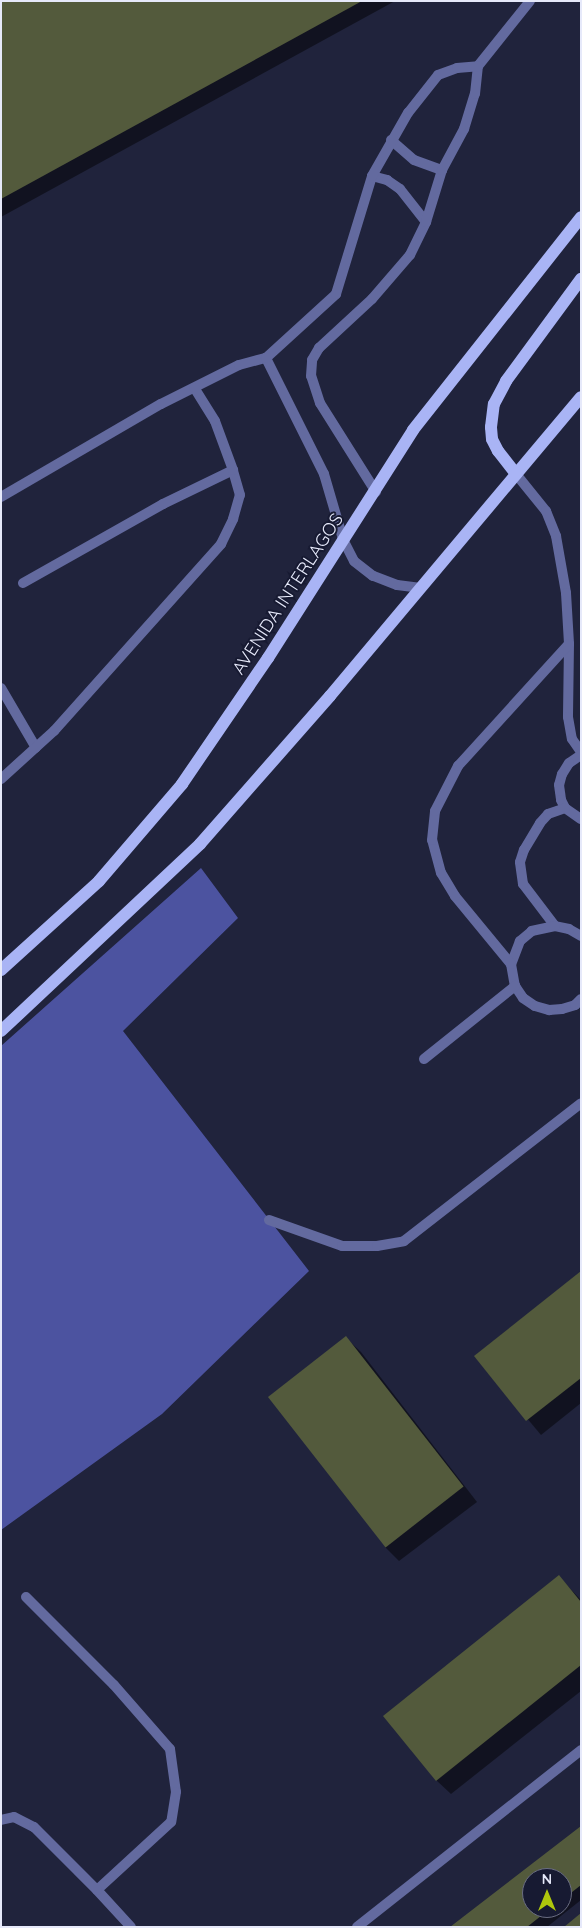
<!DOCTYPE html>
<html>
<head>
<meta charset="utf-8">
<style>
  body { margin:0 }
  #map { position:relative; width:582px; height:1928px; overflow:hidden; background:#20233c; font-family:Quicksand,sans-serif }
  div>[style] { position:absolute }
  .forest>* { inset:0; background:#4c53a0 }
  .shadow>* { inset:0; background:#0007 }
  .building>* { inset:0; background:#535a3c; transform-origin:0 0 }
  .lane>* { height:10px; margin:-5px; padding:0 5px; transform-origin:5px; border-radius:5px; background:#636a9f }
  .primary>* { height:12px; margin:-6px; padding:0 6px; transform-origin:6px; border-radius:6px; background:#a9b4f5 }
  span { translate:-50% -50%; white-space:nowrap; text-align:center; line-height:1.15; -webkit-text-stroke:4px #171a32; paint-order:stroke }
  .street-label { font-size:18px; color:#e6e9fa }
  .frame { position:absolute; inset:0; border:2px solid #e6e9fa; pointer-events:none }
  .north { position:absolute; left:522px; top:1868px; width:50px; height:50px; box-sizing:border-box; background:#171a32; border:1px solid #6a6d82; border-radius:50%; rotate:0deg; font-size:14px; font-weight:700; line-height:20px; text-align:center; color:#e6e9fa }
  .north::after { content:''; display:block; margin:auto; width:18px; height:22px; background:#aec60c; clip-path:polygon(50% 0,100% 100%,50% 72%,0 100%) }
</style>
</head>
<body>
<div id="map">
  <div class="forest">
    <i style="clip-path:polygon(201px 868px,238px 918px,123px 1031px,309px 1271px,162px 1414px,1px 1530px,1px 1046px)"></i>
  </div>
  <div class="shadow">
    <i style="clip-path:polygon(1px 1px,395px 1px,1px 217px)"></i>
    <i style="clip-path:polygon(581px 1272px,581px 1403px,541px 1435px,475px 1356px)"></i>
    <i style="clip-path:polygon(346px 1338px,361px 1352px,477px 1502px,399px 1561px,385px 1547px)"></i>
    <i style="clip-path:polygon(559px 1577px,581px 1600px,581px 1691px,451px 1794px,436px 1780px)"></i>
    <i style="clip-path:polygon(evenodd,581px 1827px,581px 1900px,547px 1927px,453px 1927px,581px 1827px,532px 1878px,562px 1878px,562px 1908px,532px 1908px,532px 1878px)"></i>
  </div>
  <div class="building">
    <i style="clip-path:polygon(1px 1px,362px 1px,1px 199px)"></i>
    <i style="clip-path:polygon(581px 1271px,581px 1378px,526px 1421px,474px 1356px)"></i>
    <i style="left:346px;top:1336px;width:191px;height:99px;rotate:52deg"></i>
    <i style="clip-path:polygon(559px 1575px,581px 1602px,581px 1665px,436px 1781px,383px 1716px)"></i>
    <i style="clip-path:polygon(581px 1826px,581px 1885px,562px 1900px,562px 1878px,532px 1878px,532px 1908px,551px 1908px,527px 1927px,450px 1927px)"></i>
    <i style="clip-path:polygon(581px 1913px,581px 1927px,564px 1927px)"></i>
  </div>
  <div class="lane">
    <i style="left:391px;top:140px;width:30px;rotate:41deg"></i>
    <i style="left:414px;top:160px;width:30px;rotate:20deg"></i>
    <i style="left:372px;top:176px;width:16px;rotate:15deg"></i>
    <i style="left:387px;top:180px;width:16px;rotate:35deg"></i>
    <i style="left:400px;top:189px;width:42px;rotate:51.8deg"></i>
    <i style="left:516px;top:474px;width:48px;rotate:51deg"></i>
    <i style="left:546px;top:511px;width:27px;rotate:68deg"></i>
    <i style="left:556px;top:536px;width:58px;rotate:80deg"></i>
    <i style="left:566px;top:593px;width:51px;rotate:86.6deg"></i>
    <i style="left:569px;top:644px;width:73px;rotate:90.8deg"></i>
    <i style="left:568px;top:717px;width:22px;rotate:80deg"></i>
    <i style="left:572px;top:739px;width:16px;rotate:55deg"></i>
    <i style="left:376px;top:492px;width:105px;rotate:-122.2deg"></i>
    <i style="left:320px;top:403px;width:28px;rotate:-108deg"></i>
    <i style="left:311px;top:376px;width:16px;rotate:-86deg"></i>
    <i style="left:312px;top:360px;width:14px;rotate:-60deg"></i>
    <i style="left:319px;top:348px;width:72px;rotate:-42.8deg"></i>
    <i style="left:372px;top:299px;width:58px;rotate:-49.2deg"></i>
    <i style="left:410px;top:255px;width:37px;rotate:-64deg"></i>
    <i style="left:426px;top:222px;width:54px;rotate:-72.9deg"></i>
    <i style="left:442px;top:170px;width:47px;rotate:-61.8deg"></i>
    <i style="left:464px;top:129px;width:37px;rotate:-73deg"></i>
    <i style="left:475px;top:94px;width:28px;rotate:-84deg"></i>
    <i style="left:478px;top:66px;width:83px;rotate:-51.3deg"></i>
    <i style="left:1px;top:497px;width:185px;rotate:-30.2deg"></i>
    <i style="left:161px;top:404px;width:87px;rotate:-26.6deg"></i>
    <i style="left:239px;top:365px;width:28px;rotate:-15deg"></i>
    <i style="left:23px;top:583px;width:161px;rotate:-29.4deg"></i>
    <i style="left:163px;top:504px;width:78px;rotate:-25.9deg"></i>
    <i style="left:421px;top:588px;width:24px;rotate:-173deg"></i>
    <i style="left:397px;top:585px;width:26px;rotate:-159deg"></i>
    <i style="left:373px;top:576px;width:24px;rotate:-142deg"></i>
    <i style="left:354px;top:561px;width:25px;rotate:-117deg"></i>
    <i style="left:343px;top:539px;width:68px;rotate:-106.3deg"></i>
    <i style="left:324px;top:474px;width:130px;rotate:-116.6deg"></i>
    <i style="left:266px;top:358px;width:95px;rotate:-42.4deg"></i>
    <i style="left:336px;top:294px;width:123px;rotate:-73deg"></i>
    <i style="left:372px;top:176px;width:73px;rotate:-60.3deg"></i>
    <i style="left:408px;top:113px;width:48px;rotate:-51.7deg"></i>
    <i style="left:438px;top:75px;width:20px;rotate:-20deg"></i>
    <i style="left:457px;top:68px;width:21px;rotate:-5deg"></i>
    <i style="left:1px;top:688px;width:69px;rotate:59.7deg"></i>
    <i style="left:581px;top:755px;width:14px;rotate:146deg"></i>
    <i style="left:569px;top:763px;width:13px;rotate:122deg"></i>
    <i style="left:562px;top:774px;width:11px;rotate:105deg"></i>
    <i style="left:559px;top:785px;width:15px;rotate:82deg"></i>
    <i style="left:561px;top:800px;width:9px;rotate:63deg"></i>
    <i style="left:565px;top:808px;width:19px;rotate:35deg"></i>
    <i style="left:1px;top:779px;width:72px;rotate:-42.2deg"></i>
    <i style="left:54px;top:731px;width:251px;rotate:-48.2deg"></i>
    <i style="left:221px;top:544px;width:28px;rotate:-64deg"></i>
    <i style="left:233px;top:519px;width:25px;rotate:-74deg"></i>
    <i style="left:240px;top:495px;width:26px;rotate:-106deg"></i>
    <i style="left:233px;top:470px;width:52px;rotate:-110.2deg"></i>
    <i style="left:215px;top:421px;width:39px;rotate:-122deg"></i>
    <i style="left:555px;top:926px;width:53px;rotate:-127.3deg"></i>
    <i style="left:523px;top:884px;width:22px;rotate:-98deg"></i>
    <i style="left:520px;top:862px;width:13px;rotate:-72deg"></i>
    <i style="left:524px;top:850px;width:31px;rotate:-59deg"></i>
    <i style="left:540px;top:823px;width:12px;rotate:-48deg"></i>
    <i style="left:548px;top:814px;width:18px;rotate:-19deg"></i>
    <i style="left:581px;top:936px;width:14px;rotate:-150deg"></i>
    <i style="left:569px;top:929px;width:14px;rotate:-168deg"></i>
    <i style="left:555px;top:926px;width:24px;rotate:168deg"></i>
    <i style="left:532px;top:931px;width:16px;rotate:140deg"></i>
    <i style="left:520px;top:941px;width:25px;rotate:111deg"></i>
    <i style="left:511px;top:964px;width:22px;rotate:80deg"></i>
    <i style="left:515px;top:986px;width:14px;rotate:56deg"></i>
    <i style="left:523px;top:998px;width:14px;rotate:34deg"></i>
    <i style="left:535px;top:1006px;width:15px;rotate:16deg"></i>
    <i style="left:549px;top:1010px;width:13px;rotate:-4deg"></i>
    <i style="left:562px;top:1009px;width:14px;rotate:-17deg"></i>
    <i style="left:575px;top:1005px;width:8px;rotate:-45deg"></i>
    <i style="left:511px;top:964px;width:88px;rotate:-129.5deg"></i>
    <i style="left:455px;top:896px;width:27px;rotate:-121deg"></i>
    <i style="left:441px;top:873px;width:34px;rotate:-105deg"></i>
    <i style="left:432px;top:840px;width:29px;rotate:-84deg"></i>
    <i style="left:435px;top:811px;width:51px;rotate:-62.9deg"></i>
    <i style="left:458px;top:766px;width:165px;rotate:-47.7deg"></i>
    <i style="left:424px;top:1059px;width:117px;rotate:-38.7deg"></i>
    <i style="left:269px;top:1220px;width:77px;rotate:19.6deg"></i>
    <i style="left:342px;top:1246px;width:35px"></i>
    <i style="left:377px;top:1246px;width:27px;rotate:-10deg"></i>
    <i style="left:404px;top:1241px;width:224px;rotate:-37.9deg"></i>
    <i style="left:26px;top:1597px;width:124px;rotate:45deg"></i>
    <i style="left:114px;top:1685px;width:85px;rotate:48.8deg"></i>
    <i style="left:170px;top:1749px;width:43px;rotate:82.1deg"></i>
    <i style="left:176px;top:1792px;width:30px;rotate:99deg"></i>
    <i style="left:171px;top:1822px;width:100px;rotate:137.4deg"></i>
    <i style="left:97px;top:1890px;width:50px;rotate:47.4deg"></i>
    <i style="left:1px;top:1820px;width:13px;rotate:-13deg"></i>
    <i style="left:14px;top:1817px;width:22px;rotate:27deg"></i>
    <i style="left:34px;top:1827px;width:89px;rotate:45deg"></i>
    <i style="left:357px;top:1927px;width:285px;rotate:-38.3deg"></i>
  </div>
  <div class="primary">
    <i style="left:516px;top:474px;width:29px;rotate:-128deg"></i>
    <i style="left:498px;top:451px;width:13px;rotate:-117deg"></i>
    <i style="left:492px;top:439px;width:12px;rotate:-95deg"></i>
    <i style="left:491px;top:427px;width:23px;rotate:-83deg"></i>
    <i style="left:494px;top:404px;width:26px;rotate:-62deg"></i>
    <i style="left:506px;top:381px;width:127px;rotate:-53.7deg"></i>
    <i style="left:1px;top:970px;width:132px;rotate:-42.2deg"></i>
    <i style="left:99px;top:881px;width:128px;rotate:-49.4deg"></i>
    <i style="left:182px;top:784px;width:153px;rotate:-55.7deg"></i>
    <i style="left:268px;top:658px;width:270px;rotate:-57.5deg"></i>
    <i style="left:413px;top:430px;width:271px;rotate:-51.7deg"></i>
    <i style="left:1px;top:1031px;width:273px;rotate:-43.2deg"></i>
    <i style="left:200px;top:844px;width:197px;rotate:-48.7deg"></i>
    <i style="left:330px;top:696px;width:390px;rotate:-50deg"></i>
  </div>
  <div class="street-label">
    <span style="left:288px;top:594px;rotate:-57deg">AVENIDA INTERLAGOS</span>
  </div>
  <div class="frame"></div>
  <div class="north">N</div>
</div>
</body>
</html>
